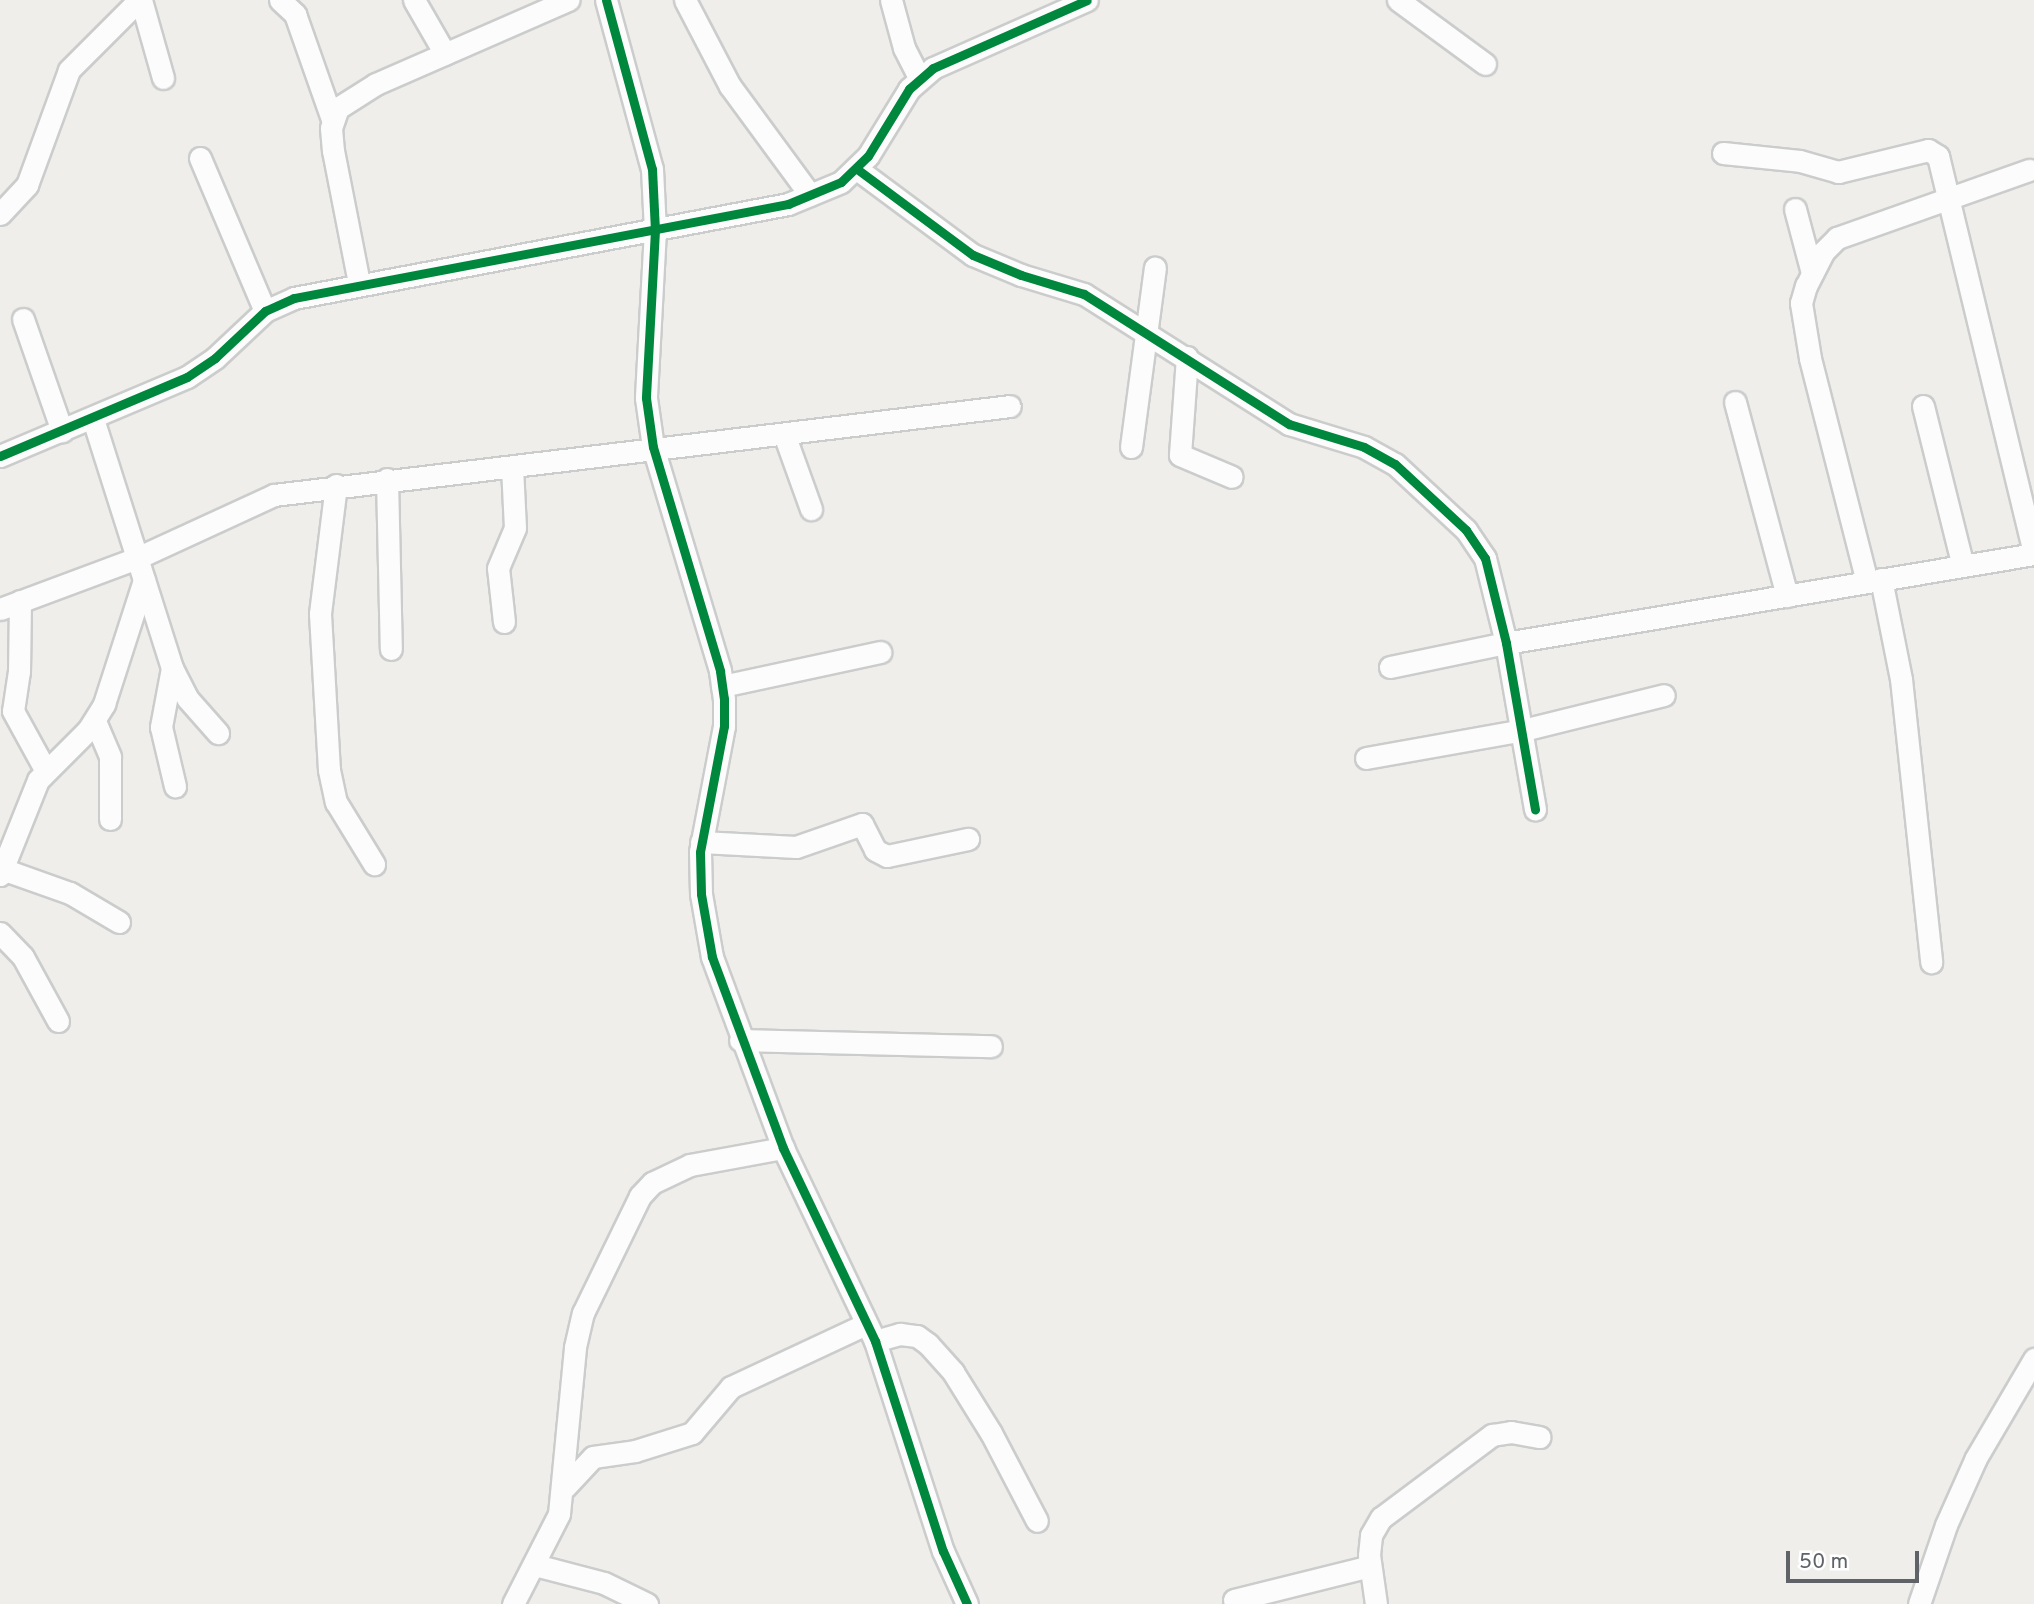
<!DOCTYPE html>
<html>
<head>
<meta charset="utf-8">
<style>
  body { margin:0 }
  #map { position:relative; width:2034px; height:1604px; overflow:hidden; background:#efeeea; font-family:Overpass,sans-serif }
  div>[style] { position:absolute }
  .roads { filter:drop-shadow(2px 0 #cbcccc) drop-shadow(-2px 0 #cbcccc) drop-shadow(0 2px #cbcccc) drop-shadow(0 -2px #cbcccc) }
  .minor>* { height:21px; margin:-10.5px; padding:0 10.5px; transform-origin:10.5px; border-radius:10.5px; background:#fdfcfc }
  .cycleway>* { height:9px; margin:-4.5px; padding:0 4.5px; transform-origin:4.5px; border-radius:4.5px; background:#00873e }
  span { translate:-50% -50%; white-space:nowrap; text-align:center; line-height:1.15; -webkit-text-stroke:6px #fff; paint-order:stroke }
  .scale { position:absolute; left:1786px; top:1551px; width:133px; height:32px; box-sizing:border-box; border:4px solid #5f6368; border-top:0; padding-left:9px; font-size:21px; line-height:24px; white-space:nowrap; color:#5f6368; -webkit-text-stroke:5px #fff; paint-order:stroke }
</style>
</head>
<body>
<div id="map">
  <div class="roads">
    <div class="minor">
      <i style="left:141px;top:0;width:81px;rotate:74.2deg"></i>
      <i style="left:280px;top:0;width:21px;rotate:43deg"></i>
      <i style="left:295px;top:14px;width:111px;rotate:70.6deg"></i>
      <i style="left:414px;top:0;width:62px;rotate:60.1deg"></i>
      <i style="left:606px;top:0;width:175px;rotate:74.8deg"></i>
      <i style="left:652px;top:169px;width:61px;rotate:87.2deg"></i>
      <i style="left:655px;top:230px;width:168px;rotate:93.1deg"></i>
      <i style="left:646px;top:398px;width:49px;rotate:81.9deg"></i>
      <i style="left:653px;top:447px;width:234px;rotate:73.3deg"></i>
      <i style="left:720px;top:671px;width:28px;rotate:82deg"></i>
      <i style="left:724px;top:699px;width:27px;rotate:90deg"></i>
      <i style="left:724px;top:726px;width:128px;rotate:100.8deg"></i>
      <i style="left:700px;top:852px;width:42px;rotate:88.6deg"></i>
      <i style="left:701px;top:894px;width:64px;rotate:80.1deg"></i>
      <i style="left:712px;top:957px;width:204px;rotate:69.6deg"></i>
      <i style="left:783px;top:1148px;width:214px;rotate:64.5deg"></i>
      <i style="left:875px;top:1341px;width:221px;rotate:72.1deg"></i>
      <i style="left:943px;top:1551px;width:58px;rotate:65.6deg"></i>
      <i style="left:685px;top:0;width:97px;rotate:62.4deg"></i>
      <i style="left:730px;top:86px;width:135px;rotate:53.7deg"></i>
      <i style="left:891px;top:0;width:50px;rotate:74.8deg"></i>
      <i style="left:904px;top:48px;width:34px;rotate:63deg"></i>
      <i style="left:1398px;top:0;width:108px;rotate:36.3deg"></i>
      <i style="left:1723px;top:153px;width:77px;rotate:5.9deg"></i>
      <i style="left:1800px;top:161px;width:40px;rotate:16deg"></i>
      <i style="left:1838px;top:172px;width:93px;rotate:-13.7deg"></i>
      <i style="left:1928px;top:150px;width:12px;rotate:31deg"></i>
      <i style="left:1938px;top:156px;width:409px;rotate:76.4deg"></i>
      <i style="left:200px;top:158px;width:166px;rotate:67deg"></i>
      <i style="left:857px;top:169px;width:144px;rotate:36.6deg"></i>
      <i style="left:973px;top:255px;width:52px;rotate:22.6deg"></i>
      <i style="left:1021px;top:275px;width:66px;rotate:16.8deg"></i>
      <i style="left:1084px;top:294px;width:243px;rotate:32.4deg"></i>
      <i style="left:1289px;top:424px;width:78px;rotate:17deg"></i>
      <i style="left:1364px;top:447px;width:35px;rotate:29deg"></i>
      <i style="left:1395px;top:464px;width:97px;rotate:42.9deg"></i>
      <i style="left:1466px;top:530px;width:34px;rotate:56deg"></i>
      <i style="left:1485px;top:558px;width:88px;rotate:76.1deg"></i>
      <i style="left:1506px;top:643px;width:169px;rotate:80.1deg"></i>
      <i style="left:1795px;top:209px;width:66px;rotate:75.1deg"></i>
      <i style="left:0;top:214px;width:40px;rotate:-47deg"></i>
      <i style="left:27px;top:185px;width:122px;rotate:-69.9deg"></i>
      <i style="left:69px;top:70px;width:99px;rotate:-45deg"></i>
      <i style="left:359px;top:283px;width:135px;rotate:-101.1deg"></i>
      <i style="left:333px;top:151px;width:23px;rotate:-95deg"></i>
      <i style="left:331px;top:128px;width:21px;rotate:-71deg"></i>
      <i style="left:338px;top:108px;width:45px;rotate:-32.3deg"></i>
      <i style="left:376px;top:84px;width:210px;rotate:-23.6deg"></i>
      <i style="left:23px;top:319px;width:119px;rotate:70.8deg"></i>
      <i style="left:1187px;top:357px;width:98px;rotate:94.1deg"></i>
      <i style="left:1180px;top:455px;width:56px;rotate:22.9deg"></i>
      <i style="left:1735px;top:402px;width:201px;rotate:75deg"></i>
      <i style="left:1923px;top:406px;width:165px;rotate:76deg"></i>
      <i style="left:93px;top:419px;width:261px;rotate:72.4deg"></i>
      <i style="left:172px;top:668px;width:34px;rotate:63deg"></i>
      <i style="left:187px;top:698px;width:47px;rotate:48.5deg"></i>
      <i style="left:784px;top:434px;width:80px;rotate:70.2deg"></i>
      <i style="left:1131px;top:447px;width:181px;rotate:-82.4deg"></i>
      <i style="left:0;top:456px;width:203px;rotate:-22.9deg"></i>
      <i style="left:187px;top:377px;width:34px;rotate:-34deg"></i>
      <i style="left:215px;top:358px;width:69px;rotate:-43.2deg"></i>
      <i style="left:265px;top:311px;width:32px;rotate:-24deg"></i>
      <i style="left:294px;top:298px;width:503px;rotate:-10.77deg"></i>
      <i style="left:788px;top:204px;width:57px;rotate:-22.5deg"></i>
      <i style="left:841px;top:182px;width:37px;rotate:-44deg"></i>
      <i style="left:868px;top:156px;width:79px;rotate:-58.5deg"></i>
      <i style="left:909px;top:89px;width:32px;rotate:-41deg"></i>
      <i style="left:933px;top:68px;width:168px;rotate:-23.8deg"></i>
      <i style="left:387px;top:479px;width:170px;rotate:88.7deg"></i>
      <i style="left:336px;top:485px;width:130px;rotate:97.1deg"></i>
      <i style="left:320px;top:614px;width:156px;rotate:86.7deg"></i>
      <i style="left:329px;top:770px;width:33px;rotate:78deg"></i>
      <i style="left:336px;top:802px;width:73px;rotate:58.5deg"></i>
      <i style="left:1881px;top:579px;width:102px;rotate:78.7deg"></i>
      <i style="left:1901px;top:679px;width:285px;rotate:83.9deg"></i>
      <i style="left:1867px;top:582px;width:231px;rotate:-104.3deg"></i>
      <i style="left:1810px;top:358px;width:56px;rotate:-99.3deg"></i>
      <i style="left:1801px;top:303px;width:18px;rotate:-74deg"></i>
      <i style="left:1806px;top:286px;width:38px;rotate:-63deg"></i>
      <i style="left:1823px;top:252px;width:20px;rotate:-45deg"></i>
      <i style="left:1837px;top:238px;width:204px;rotate:-19.5deg"></i>
      <i style="left:20px;top:601px;width:70px;rotate:90.8deg"></i>
      <i style="left:19px;top:671px;width:40px;rotate:98.5deg"></i>
      <i style="left:13px;top:711px;width:68px;rotate:61.2deg"></i>
      <i style="left:0;top:609px;width:146px;rotate:-20.4deg"></i>
      <i style="left:137px;top:558px;width:151px;rotate:-24.7deg"></i>
      <i style="left:274px;top:495px;width:741px;rotate:-6.89deg"></i>
      <i style="left:504px;top:622px;width:54px;rotate:-96.3deg"></i>
      <i style="left:498px;top:568px;width:43px;rotate:-67deg"></i>
      <i style="left:515px;top:528px;width:61px;rotate:-92.8deg"></i>
      <i style="left:1390px;top:667px;width:118px;rotate:-11.7deg"></i>
      <i style="left:1506px;top:643px;width:535px;rotate:-9.57deg"></i>
      <i style="left:172px;top:668px;width:60px;rotate:100.6deg"></i>
      <i style="left:161px;top:727px;width:61px;rotate:76.7deg"></i>
      <i style="left:722px;top:686px;width:162px;rotate:-12.1deg"></i>
      <i style="left:95px;top:721px;width:39px;rotate:67deg"></i>
      <i style="left:110px;top:757px;width:62px;rotate:90deg"></i>
      <i style="left:1366px;top:758px;width:159px;rotate:-10.1deg"></i>
      <i style="left:1523px;top:730px;width:145px;rotate:-13.9deg"></i>
      <i style="left:701px;top:842px;width:95px;rotate:3deg"></i>
      <i style="left:796px;top:847px;width:70px;rotate:-19.2deg"></i>
      <i style="left:862px;top:824px;width:29px;rotate:63deg"></i>
      <i style="left:875px;top:850px;width:13px;rotate:27deg"></i>
      <i style="left:887px;top:856px;width:83px;rotate:-11.9deg"></i>
      <i style="left:5px;top:870px;width:69px;rotate:19.5deg"></i>
      <i style="left:70px;top:893px;width:57px;rotate:30.6deg"></i>
      <i style="left:0;top:875px;width:102px;rotate:-68.2deg"></i>
      <i style="left:38px;top:780px;width:71px;rotate:-45deg"></i>
      <i style="left:88px;top:730px;width:31px;rotate:-58deg"></i>
      <i style="left:104px;top:704px;width:130px;rotate:-72.1deg"></i>
      <i style="left:0;top:933px;width:33px;rotate:46deg"></i>
      <i style="left:23px;top:957px;width:73px;rotate:61.3deg"></i>
      <i style="left:740px;top:1040px;width:251px;rotate:1.4deg"></i>
      <i style="left:875px;top:1341px;width:26px;rotate:-16deg"></i>
      <i style="left:900px;top:1334px;width:17px;rotate:7deg"></i>
      <i style="left:917px;top:1336px;width:14px;rotate:36deg"></i>
      <i style="left:928px;top:1344px;width:38px;rotate:48deg"></i>
      <i style="left:953px;top:1372px;width:72px;rotate:58.1deg"></i>
      <i style="left:991px;top:1433px;width:99px;rotate:62.4deg"></i>
      <i style="left:565px;top:1487px;width:41px;rotate:-47deg"></i>
      <i style="left:593px;top:1457px;width:42px;rotate:-8.1deg"></i>
      <i style="left:635px;top:1451px;width:60px;rotate:-17.5deg"></i>
      <i style="left:692px;top:1433px;width:60px;rotate:-49.7deg"></i>
      <i style="left:731px;top:1387px;width:149px;rotate:-25deg"></i>
      <i style="left:535px;top:1565px;width:71px;rotate:14.6deg"></i>
      <i style="left:604px;top:1583px;width:48px;rotate:26deg"></i>
      <i style="left:1234px;top:1600px;width:140px;rotate:-14deg"></i>
      <i style="left:513px;top:1604px;width:101px;rotate:-62.9deg"></i>
      <i style="left:559px;top:1514px;width:168px;rotate:-84.5deg"></i>
      <i style="left:575px;top:1347px;width:35px;rotate:-77deg"></i>
      <i style="left:583px;top:1313px;width:130px;rotate:-64deg"></i>
      <i style="left:640px;top:1196px;width:18px;rotate:-47deg"></i>
      <i style="left:652px;top:1183px;width:42px;rotate:-25.3deg"></i>
      <i style="left:690px;top:1165px;width:95px;rotate:-10.4deg"></i>
      <i style="left:1376px;top:1604px;width:49px;rotate:-98.1deg"></i>
      <i style="left:1369px;top:1555px;width:20px;rotate:-84deg"></i>
      <i style="left:1371px;top:1535px;width:20px;rotate:-60deg"></i>
      <i style="left:1381px;top:1518px;width:139px;rotate:-36.8deg"></i>
      <i style="left:1492px;top:1435px;width:19px;rotate:-9deg"></i>
      <i style="left:1511px;top:1432px;width:29px;rotate:10deg"></i>
      <i style="left:1919px;top:1604px;width:83px;rotate:-71.1deg"></i>
      <i style="left:1946px;top:1525px;width:73px;rotate:-65.9deg"></i>
      <i style="left:1976px;top:1458px;width:115px;rotate:-59.6deg"></i>
    </div>
  </div>
  <div class="cycleway">
    <i style="left:606px;top:0;width:175px;rotate:74.8deg"></i>
    <i style="left:652px;top:169px;width:61px;rotate:87.2deg"></i>
    <i style="left:655px;top:230px;width:168px;rotate:93.1deg"></i>
    <i style="left:646px;top:398px;width:49px;rotate:81.9deg"></i>
    <i style="left:653px;top:447px;width:234px;rotate:73.3deg"></i>
    <i style="left:720px;top:671px;width:28px;rotate:82deg"></i>
    <i style="left:724px;top:699px;width:27px;rotate:90deg"></i>
    <i style="left:724px;top:726px;width:128px;rotate:100.8deg"></i>
    <i style="left:700px;top:852px;width:42px;rotate:88.6deg"></i>
    <i style="left:701px;top:894px;width:64px;rotate:80.1deg"></i>
    <i style="left:712px;top:957px;width:204px;rotate:69.6deg"></i>
    <i style="left:783px;top:1148px;width:214px;rotate:64.5deg"></i>
    <i style="left:875px;top:1341px;width:221px;rotate:72.1deg"></i>
    <i style="left:943px;top:1551px;width:58px;rotate:65.6deg"></i>
    <i style="left:857px;top:169px;width:144px;rotate:36.6deg"></i>
    <i style="left:973px;top:255px;width:52px;rotate:22.6deg"></i>
    <i style="left:1021px;top:275px;width:66px;rotate:16.8deg"></i>
    <i style="left:1084px;top:294px;width:243px;rotate:32.4deg"></i>
    <i style="left:1289px;top:424px;width:78px;rotate:17deg"></i>
    <i style="left:1364px;top:447px;width:35px;rotate:29deg"></i>
    <i style="left:1395px;top:464px;width:97px;rotate:42.9deg"></i>
    <i style="left:1466px;top:530px;width:34px;rotate:56deg"></i>
    <i style="left:1485px;top:558px;width:88px;rotate:76.1deg"></i>
    <i style="left:1506px;top:643px;width:169px;rotate:80.1deg"></i>
    <i style="left:0;top:456px;width:203px;rotate:-22.9deg"></i>
    <i style="left:187px;top:377px;width:34px;rotate:-34deg"></i>
    <i style="left:215px;top:358px;width:69px;rotate:-43.2deg"></i>
    <i style="left:265px;top:311px;width:32px;rotate:-24deg"></i>
    <i style="left:294px;top:298px;width:503px;rotate:-10.77deg"></i>
    <i style="left:788px;top:204px;width:57px;rotate:-22.5deg"></i>
    <i style="left:841px;top:182px;width:37px;rotate:-44deg"></i>
    <i style="left:868px;top:156px;width:79px;rotate:-58.5deg"></i>
    <i style="left:909px;top:89px;width:32px;rotate:-41deg"></i>
    <i style="left:933px;top:68px;width:168px;rotate:-23.8deg"></i>
  </div>
  <div class="scale">50 m</div>
</div>
</body>
</html>
